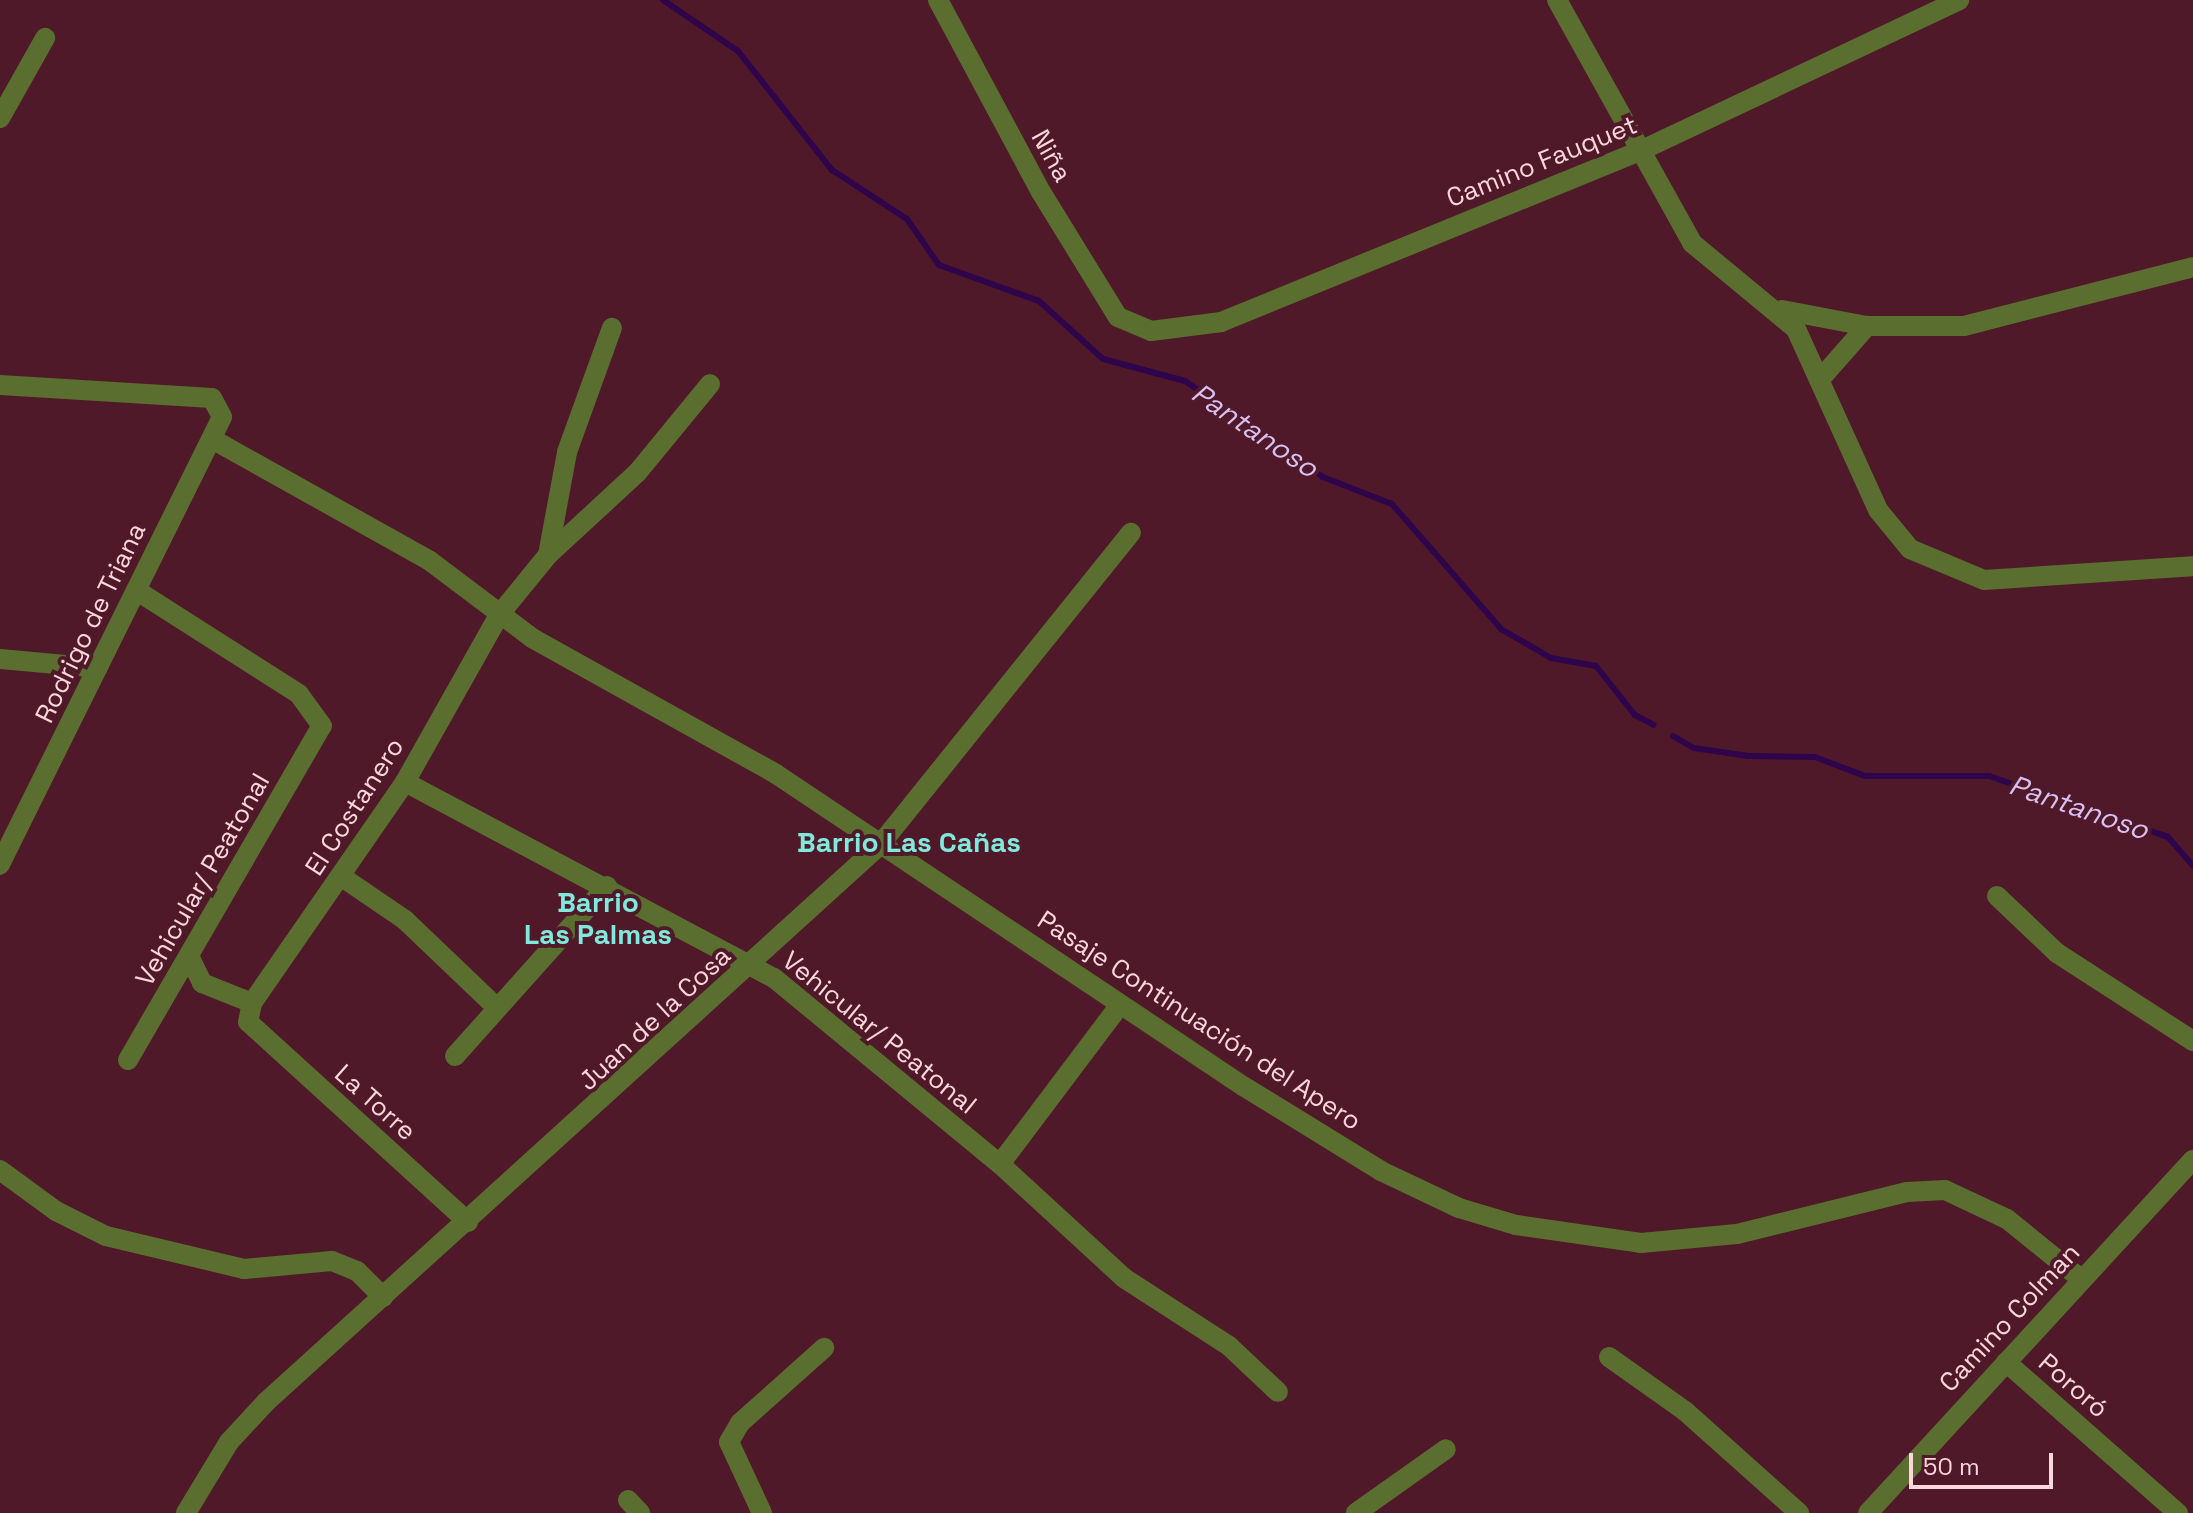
<!DOCTYPE html>
<html>
<head>
<meta charset="utf-8">
<style>
  body { margin:0 }
  #map { position:relative; width:2193px; height:1513px; overflow:hidden; background:#501929; font-family:"Space Grotesk",sans-serif }
  div>[style] { position:absolute }
  .stream>* { height:6px; margin:-3px; padding:0 3px; transform-origin:3px; border-radius:3px; background:#2e054b }
  .minor>* { height:20px; margin:-10px; padding:0 10px; transform-origin:10px; border-radius:10px; background:#5a6f2f }
  span { translate:-50% -50%; white-space:nowrap; text-align:center; line-height:1.15; -webkit-text-stroke:8px #501929; paint-order:stroke }
  .street-label { font-size:26px; color:#fbd6dd }
  .water-label { font-size:28px; color:#d7c1f2; font-style:italic }
  .neighbourhood-label { font-size:28px; color:#80e9dc; font-weight:700 }
  .scale { position:absolute; left:1909px; top:1453px; width:144px; height:36px; box-sizing:border-box; border:4px solid #fbd6dd; border-top:0; padding-left:10px; font-size:24px; line-height:28px; white-space:nowrap; color:#fbd6dd; -webkit-text-stroke:6px #501929; paint-order:stroke }
</style>
</head>
<body>
<div id="map">
  <div class="stream">
    <i style="left:663px;top:0;width:91px;rotate:34.2deg"></i>
    <i style="left:738px;top:51px;width:152px;rotate:51.7deg"></i>
    <i style="left:832px;top:170px;width:90px;rotate:33.2deg"></i>
    <i style="left:907px;top:219px;width:56px;rotate:55.2deg"></i>
    <i style="left:939px;top:265px;width:106px;rotate:19.8deg"></i>
    <i style="left:1039px;top:301px;width:86px;rotate:42.2deg"></i>
    <i style="left:1103px;top:359px;width:85px;rotate:15deg"></i>
    <i style="left:1185px;top:381px;width:168px;rotate:34.8deg"></i>
    <i style="left:1323px;top:477px;width:74px;rotate:21.4deg"></i>
    <i style="left:1392px;top:504px;width:166px;rotate:48.9deg"></i>
    <i style="left:1501px;top:629px;width:58px;rotate:30.1deg"></i>
    <i style="left:1551px;top:658px;width:46px;rotate:10.1deg"></i>
    <i style="left:1596px;top:666px;width:63px;rotate:51.5deg"></i>
    <i style="left:1635px;top:715px;width:21px;rotate:28deg"></i>
    <i style="left:1673px;top:736px;width:24px;rotate:30deg"></i>
    <i style="left:1694px;top:748px;width:55px;rotate:8.4deg"></i>
    <i style="left:1748px;top:756px;width:67px;rotate:0.9deg"></i>
    <i style="left:1815px;top:757px;width:53px;rotate:20.8deg"></i>
    <i style="left:1865px;top:776px;width:124px"></i>
    <i style="left:1989px;top:776px;width:189px;rotate:18.8deg"></i>
    <i style="left:2168px;top:837px;width:38px;rotate:49deg"></i>
  </div>
  <div class="minor">
    <i style="left:938px;top:0;width:218px;rotate:61.8deg"></i>
    <i style="left:1041px;top:192px;width:147px;rotate:58.4deg"></i>
    <i style="left:1118px;top:317px;width:36px;rotate:23deg"></i>
    <i style="left:1151px;top:331px;width:71px;rotate:-7.3deg"></i>
    <i style="left:1221px;top:322px;width:453px;rotate:-22.2deg"></i>
    <i style="left:1640px;top:151px;width:353px;rotate:-25.3deg"></i>
    <i style="left:1557px;top:0;width:278px;rotate:60.9deg"></i>
    <i style="left:1692px;top:243px;width:135px;rotate:39.6deg"></i>
    <i style="left:1796px;top:329px;width:199px;rotate:65.6deg"></i>
    <i style="left:1878px;top:510px;width:50px;rotate:50.6deg"></i>
    <i style="left:1910px;top:549px;width:80px;rotate:22.7deg"></i>
    <i style="left:1984px;top:580px;width:209px;rotate:-3.8deg"></i>
    <i style="left:0;top:118px;width:92px;rotate:-60.6deg"></i>
    <i style="left:1782px;top:310px;width:86px;rotate:10.7deg"></i>
    <i style="left:1867px;top:326px;width:97px"></i>
    <i style="left:1964px;top:326px;width:236px;rotate:-14.4deg"></i>
    <i style="left:1823px;top:376px;width:67px;rotate:-48.7deg"></i>
    <i style="left:0;top:385px;width:212px;rotate:3.5deg"></i>
    <i style="left:212px;top:398px;width:21px;rotate:62deg"></i>
    <i style="left:222px;top:417px;width:500px;rotate:116.4deg"></i>
    <i style="left:212px;top:439px;width:250px;rotate:29.2deg"></i>
    <i style="left:430px;top:561px;width:128px;rotate:37deg"></i>
    <i style="left:532px;top:638px;width:279px;rotate:29.1deg"></i>
    <i style="left:776px;top:774px;width:562px;rotate:33.75deg"></i>
    <i style="left:1243px;top:1086px;width:162px;rotate:31.6deg"></i>
    <i style="left:1381px;top:1171px;width:86px;rotate:25.4deg"></i>
    <i style="left:1459px;top:1208px;width:59px;rotate:16.6deg"></i>
    <i style="left:1516px;top:1225px;width:126px;rotate:8.2deg"></i>
    <i style="left:1641px;top:1243px;width:96px;rotate:-5.4deg"></i>
    <i style="left:1737px;top:1234px;width:175px;rotate:-13.9deg"></i>
    <i style="left:1907px;top:1192px;width:38px;rotate:-3deg"></i>
    <i style="left:1945px;top:1190px;width:68px;rotate:25.1deg"></i>
    <i style="left:2007px;top:1219px;width:95px;rotate:39deg"></i>
    <i style="left:548px;top:555px;width:105px;rotate:-79.5deg"></i>
    <i style="left:567px;top:452px;width:132px;rotate:-70.1deg"></i>
    <i style="left:0;top:659px;width:98px;rotate:5.2deg"></i>
    <i style="left:405px;top:782px;width:418px;rotate:28deg"></i>
    <i style="left:774px;top:978px;width:293px;rotate:39.5deg"></i>
    <i style="left:1000px;top:1164px;width:168px;rotate:42.6deg"></i>
    <i style="left:1124px;top:1278px;width:125px;rotate:32.9deg"></i>
    <i style="left:1229px;top:1346px;width:67px;rotate:43.2deg"></i>
    <i style="left:342px;top:877px;width:76px;rotate:34.3deg"></i>
    <i style="left:405px;top:920px;width:126px;rotate:43.7deg"></i>
    <i style="left:1997px;top:896px;width:83px;rotate:43.5deg"></i>
    <i style="left:2057px;top:953px;width:162px;rotate:32.9deg"></i>
    <i style="left:189px;top:956px;width:30px;rotate:64deg"></i>
    <i style="left:202px;top:983px;width:54px;rotate:21.8deg"></i>
    <i style="left:455px;top:1056px;width:228px;rotate:-48.2deg"></i>
    <i style="left:128px;top:1060px;width:386px;rotate:-59.9deg"></i>
    <i style="left:322px;top:726px;width:39px;rotate:-126deg"></i>
    <i style="left:299px;top:694px;width:193px;rotate:-147.5deg"></i>
    <i style="left:1000px;top:1164px;width:198px;rotate:-53deg"></i>
    <i style="left:0;top:1170px;width:69px;rotate:36.2deg"></i>
    <i style="left:56px;top:1211px;width:56px;rotate:26.6deg"></i>
    <i style="left:106px;top:1236px;width:142px;rotate:13.4deg"></i>
    <i style="left:244px;top:1269px;width:88px;rotate:-5.2deg"></i>
    <i style="left:332px;top:1261px;width:27px;rotate:22deg"></i>
    <i style="left:357px;top:1271px;width:37px;rotate:45deg"></i>
    <i style="left:468px;top:1222px;width:297px;rotate:-137.7deg"></i>
    <i style="left:248px;top:1022px;width:19px;rotate:-78deg"></i>
    <i style="left:252px;top:1003px;width:269px;rotate:-55.3deg"></i>
    <i style="left:405px;top:782px;width:192px;rotate:-60.6deg"></i>
    <i style="left:499px;top:615px;width:77px;rotate:-50.8deg"></i>
    <i style="left:548px;top:555px;width:121px;rotate:-42.7deg"></i>
    <i style="left:637px;top:473px;width:115px;rotate:-50.6deg"></i>
    <i style="left:1609px;top:1357px;width:93px;rotate:35.4deg"></i>
    <i style="left:1685px;top:1411px;width:153px;rotate:41.8deg"></i>
    <i style="left:2006px;top:1362px;width:229px;rotate:41.3deg"></i>
    <i style="left:628px;top:1500px;width:18px;rotate:47deg"></i>
    <i style="left:186px;top:1513px;width:83px;rotate:-58.8deg"></i>
    <i style="left:229px;top:1442px;width:54px;rotate:-47.2deg"></i>
    <i style="left:266px;top:1402px;width:828px;rotate:-42.21deg"></i>
    <i style="left:879px;top:846px;width:402px;rotate:-51.2deg"></i>
    <i style="left:762px;top:1513px;width:78px;rotate:-114.9deg"></i>
    <i style="left:729px;top:1442px;width:22px;rotate:-60deg"></i>
    <i style="left:740px;top:1423px;width:113px;rotate:-41.8deg"></i>
    <i style="left:1356px;top:1513px;width:110px;rotate:-35.4deg"></i>
    <i style="left:1868px;top:1513px;width:480px;rotate:-47.4deg"></i>
  </div>
  <div class="street-label">
    <span style="left:1051px;top:156px;rotate:61deg">Niña</span>
    <span style="left:1542px;top:162px;rotate:-22deg">Camino Fauquet</span>
    <span style="left:91px;top:623px;rotate:-64deg">Rodrigo de Triana</span>
    <span style="left:355px;top:807px;rotate:-57deg">El Costanero</span>
    <span style="left:203px;top:880px;rotate:-60deg">Vehicular/ Peatonal</span>
    <span style="left:655px;top:1019px;rotate:-43deg">Juan de la Cosa</span>
    <span style="left:1199px;top:1021px;rotate:33deg">Pasaje Continuación del Apero</span>
    <span style="left:879px;top:1033px;rotate:39deg">Vehicular/ Peatonal</span>
    <span style="left:375px;top:1103px;rotate:42deg">La Torre</span>
    <span style="left:2010px;top:1318px;rotate:-47deg">Camino Colman</span>
    <span style="left:2073px;top:1386px;rotate:41deg">Pororó</span>
  </div>
  <div class="water-label">
    <span style="left:1255px;top:430px;rotate:34deg">Pantanoso</span>
    <span style="left:2079px;top:807px;rotate:19deg">Pantanoso</span>
  </div>
  <div class="neighbourhood-label">
    <span style="left:909px;top:842px">Barrio Las Cañas</span>
    <span style="left:598px;top:918px">Barrio<br>Las Palmas</span>
  </div>
  <div class="scale">50 m</div>
</div>
</body>
</html>
